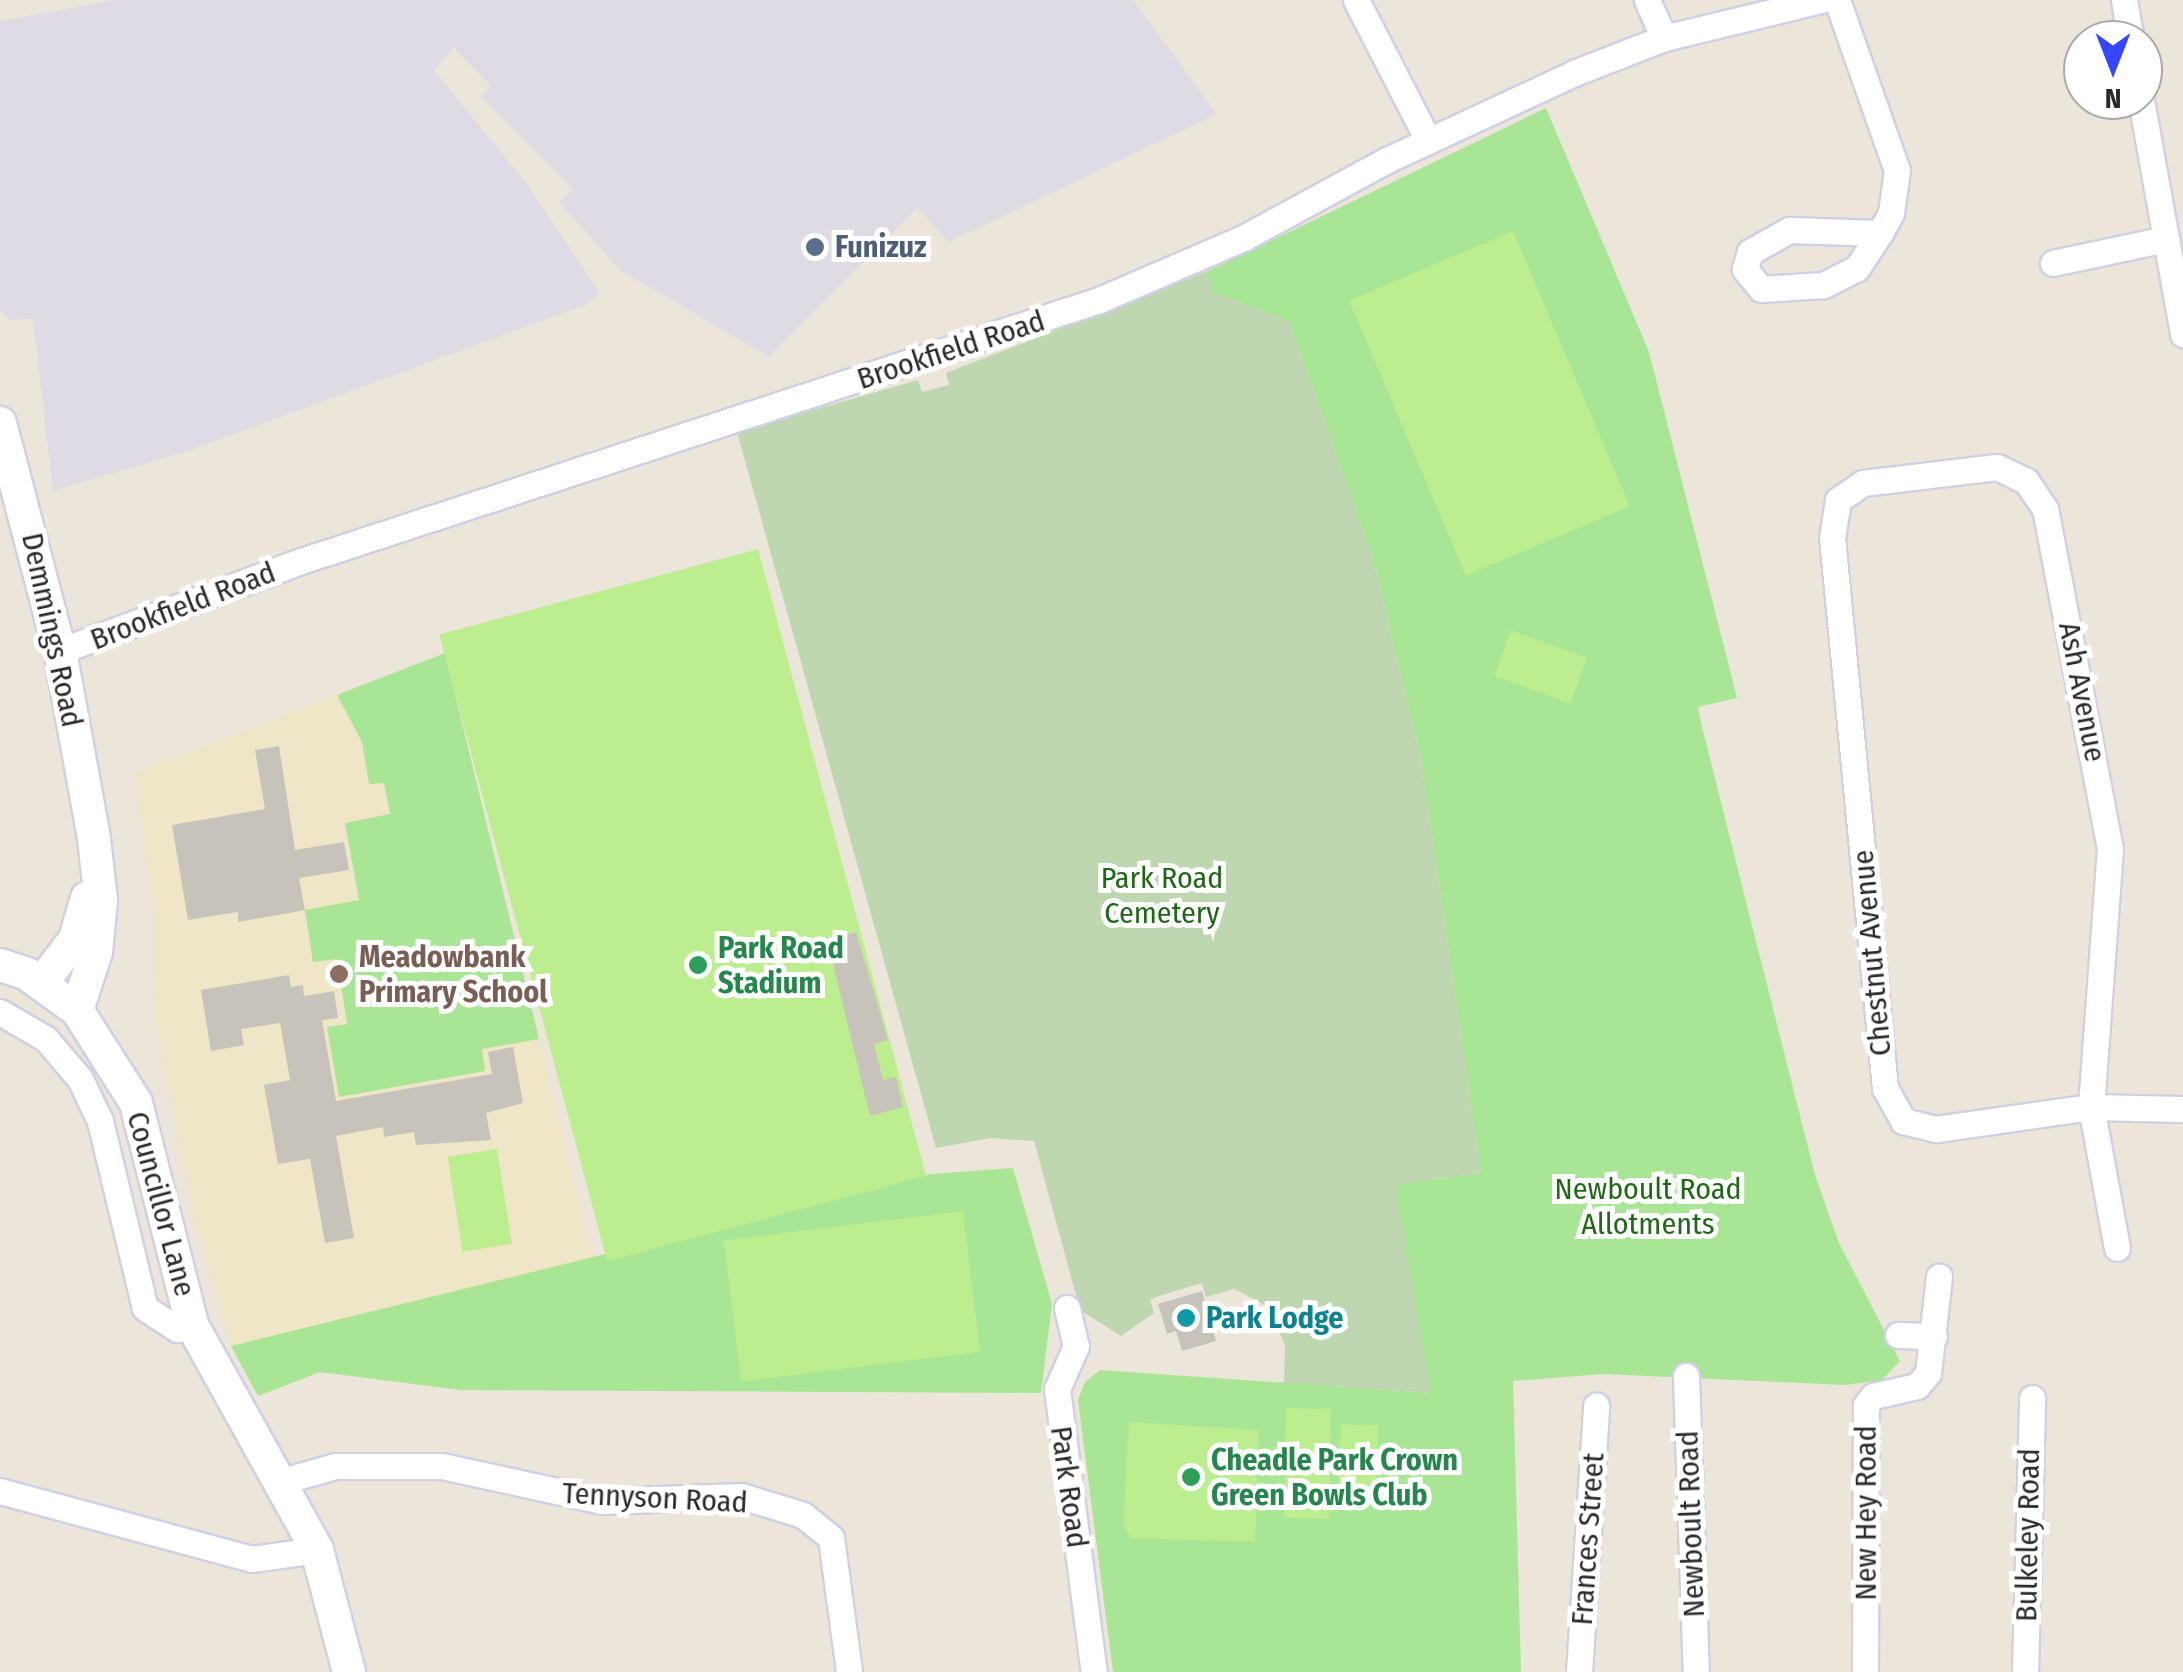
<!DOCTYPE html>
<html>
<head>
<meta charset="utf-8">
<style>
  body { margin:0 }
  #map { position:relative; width:2183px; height:1672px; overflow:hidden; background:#ece6da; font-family:"Fira Sans Condensed",sans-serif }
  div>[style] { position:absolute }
  .industrial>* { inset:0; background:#dedbe4 }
  .education>* { inset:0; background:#efe6c8 }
  .green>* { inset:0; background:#a8e594 }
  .cemetery>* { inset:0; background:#bfd7b0 }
  .pitch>* { inset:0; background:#bced8f; transform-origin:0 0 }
  .building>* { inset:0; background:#c7c3ba }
  .roads { filter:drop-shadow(2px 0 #cfd1e3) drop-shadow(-2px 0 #cfd1e3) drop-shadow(0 2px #cfd1e3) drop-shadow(0 -2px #cfd1e3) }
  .minor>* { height:25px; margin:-12.5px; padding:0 12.5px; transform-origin:12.5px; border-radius:12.5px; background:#fff }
  .tertiary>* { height:32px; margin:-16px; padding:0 16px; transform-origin:16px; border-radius:16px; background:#fff }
  .dots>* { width:28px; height:28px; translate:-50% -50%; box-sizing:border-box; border:5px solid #fff; border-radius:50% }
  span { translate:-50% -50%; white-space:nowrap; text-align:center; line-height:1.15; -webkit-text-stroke:10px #fff; paint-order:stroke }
  .service-label { font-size:30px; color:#4e5e75; font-weight:700 }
  .left { translate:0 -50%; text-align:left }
  .street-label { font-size:30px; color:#292929 }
  .park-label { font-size:30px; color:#206817 }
  .leisure-label { font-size:30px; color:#27864d; font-weight:700 }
  .education-label { font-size:30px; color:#785e54; font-weight:700 }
  .culture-label { font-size:30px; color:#0d838f; font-weight:700 }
  .north { position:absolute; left:2063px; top:20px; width:100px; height:100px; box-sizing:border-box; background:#fff; border:2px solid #a9a9a9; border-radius:50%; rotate:180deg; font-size:28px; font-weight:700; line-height:40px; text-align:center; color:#292929 }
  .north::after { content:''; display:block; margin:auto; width:35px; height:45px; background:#3447ff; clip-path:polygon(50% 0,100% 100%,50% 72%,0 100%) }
</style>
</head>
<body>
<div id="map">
  <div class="industrial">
    <i style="clip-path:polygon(114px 0,1133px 0,1217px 114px,949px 242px,917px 208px,769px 357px,620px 270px,559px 202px,573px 189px,480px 97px,491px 86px,454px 48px,434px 70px,526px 183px,600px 293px,585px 305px,188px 451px,53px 491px,33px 319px,10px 320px,0 311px,0 21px)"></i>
  </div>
  <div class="education">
    <i style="clip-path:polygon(445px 653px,593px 1258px,231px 1346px,196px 1223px,156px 1026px,155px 917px,134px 774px)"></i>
  </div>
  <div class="green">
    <i style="clip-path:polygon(1546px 108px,1649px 352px,1737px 698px,1698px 707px,1701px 723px,1815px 1175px,1839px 1243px,1900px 1361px,1882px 1380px,1846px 1385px,1603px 1374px,1513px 1381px,1521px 1672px,1113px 1672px,1078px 1400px,1085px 1382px,1100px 1370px,1430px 1393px,1394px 1185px,1481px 1173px,1421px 760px,1373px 558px,1289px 321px,1215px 293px,1206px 272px)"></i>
    <i style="clip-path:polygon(445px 653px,539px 1039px,482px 1049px,485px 1071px,339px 1097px,327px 1027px,347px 1024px,337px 959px,313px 962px,305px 910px,359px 900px,345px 823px,390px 814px,384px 783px,369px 784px,362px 742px,337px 695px)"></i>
    <i style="clip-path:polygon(1013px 1168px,1052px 1304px,1041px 1393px,460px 1390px,320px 1372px,258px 1396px,231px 1346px,931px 1174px)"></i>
  </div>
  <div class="cemetery">
    <i style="clip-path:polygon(1206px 272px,1215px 293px,1289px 321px,1373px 558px,1421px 760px,1481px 1173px,1395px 1185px,1431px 1393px,1284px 1383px,1285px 1346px,1269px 1307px,1234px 1289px,1206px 1297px,1202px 1283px,1159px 1296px,1150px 1300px,1154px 1313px,1121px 1336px,1080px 1310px,1034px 1141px,991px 1138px,936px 1148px,737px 432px,918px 380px,922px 392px,949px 385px,946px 373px)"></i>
  </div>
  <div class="pitch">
    <i style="left:1513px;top:231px;width:299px;height:178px;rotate:67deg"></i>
    <i style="left:758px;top:549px;width:649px;height:330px;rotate:75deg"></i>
    <i style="left:1511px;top:630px;width:81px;height:49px;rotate:20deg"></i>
    <i style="left:497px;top:1149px;width:96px;height:50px;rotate:81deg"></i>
    <i style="left:963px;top:1211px;width:142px;height:241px;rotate:83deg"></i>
    <i style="left:1286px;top:1408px;width:45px;height:110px;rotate:1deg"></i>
    <i style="clip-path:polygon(1129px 1422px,1259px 1430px,1255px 1542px,1131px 1538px,1123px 1525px)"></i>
    <i style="left:1341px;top:1424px;width:37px;height:78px;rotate:2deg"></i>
  </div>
  <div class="building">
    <i style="clip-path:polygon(279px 746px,295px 850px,344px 842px,349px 870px,299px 878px,305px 910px,238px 922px,238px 912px,188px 920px,172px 825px,265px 809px,255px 750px)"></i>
    <i style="clip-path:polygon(856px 932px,888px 1040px,874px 1044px,883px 1080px,896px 1077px,903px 1107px,870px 1116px,827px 940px)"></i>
    <i style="clip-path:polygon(289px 975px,291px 987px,303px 985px,304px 996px,334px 991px,338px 1018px,322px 1020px,336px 1101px,492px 1074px,488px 1052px,513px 1047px,523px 1103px,486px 1113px,491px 1140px,416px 1145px,414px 1132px,384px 1137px,383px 1127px,336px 1136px,354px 1238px,325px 1243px,310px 1159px,278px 1164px,264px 1085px,290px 1080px,280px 1023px,241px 1029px,244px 1045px,211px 1051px,201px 990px)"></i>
    <i style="clip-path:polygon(1202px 1291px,1216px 1341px,1182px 1351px,1176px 1331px,1167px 1334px,1158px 1304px)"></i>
  </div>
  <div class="roads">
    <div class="minor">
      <i style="left:1356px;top:0;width:157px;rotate:62.8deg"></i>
      <i style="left:1647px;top:0;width:42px;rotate:65.9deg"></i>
      <i style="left:1837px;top:0;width:180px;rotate:70.6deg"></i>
      <i style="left:1897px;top:170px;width:43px;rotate:97.9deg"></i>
      <i style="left:1891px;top:213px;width:23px;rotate:119deg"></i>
      <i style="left:1880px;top:233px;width:42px;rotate:123.3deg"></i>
      <i style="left:1857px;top:268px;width:38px;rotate:153deg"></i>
      <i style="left:1823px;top:285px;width:62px;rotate:176.3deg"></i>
      <i style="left:1761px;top:289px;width:26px;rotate:-129deg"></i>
      <i style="left:1745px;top:269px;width:18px;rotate:-74deg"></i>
      <i style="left:1750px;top:252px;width:45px;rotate:-29.4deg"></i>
      <i style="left:1789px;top:230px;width:91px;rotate:1.9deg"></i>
      <i style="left:2124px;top:0;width:41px;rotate:80.1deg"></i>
      <i style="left:2141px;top:100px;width:238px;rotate:79.8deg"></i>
      <i style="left:2053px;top:263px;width:116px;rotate:-12deg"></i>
      <i style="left:60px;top:651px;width:254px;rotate:-20.5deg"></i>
      <i style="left:298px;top:562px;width:843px;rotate:-18.11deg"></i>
      <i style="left:1099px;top:300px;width:159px;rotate:-23.3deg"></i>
      <i style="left:1245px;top:237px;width:162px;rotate:-28.5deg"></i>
      <i style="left:1387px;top:160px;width:206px;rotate:-24.9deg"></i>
      <i style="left:1574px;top:73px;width:97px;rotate:-21.3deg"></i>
      <i style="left:1664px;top:38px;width:162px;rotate:-13.6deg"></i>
      <i style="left:0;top:1012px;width:53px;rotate:30.4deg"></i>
      <i style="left:46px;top:1039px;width:52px;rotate:49.6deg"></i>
      <i style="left:80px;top:1079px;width:47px;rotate:64.5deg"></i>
      <i style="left:100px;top:1121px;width:192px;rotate:76.5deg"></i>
      <i style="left:145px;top:1308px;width:38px;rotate:33deg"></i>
      <i style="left:177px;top:1329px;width:16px;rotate:-15deg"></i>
      <i style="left:2117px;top:1248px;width:143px;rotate:-100.4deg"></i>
      <i style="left:2091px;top:1107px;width:259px;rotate:-85.8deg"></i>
      <i style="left:2110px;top:849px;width:346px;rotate:-100.8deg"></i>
      <i style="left:2045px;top:509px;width:34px;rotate:-124deg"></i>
      <i style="left:2026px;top:481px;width:32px;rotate:-154deg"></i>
      <i style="left:1997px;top:467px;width:135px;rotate:173.2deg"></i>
      <i style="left:1863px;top:483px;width:30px;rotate:146deg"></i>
      <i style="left:1838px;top:500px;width:37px;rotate:99deg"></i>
      <i style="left:1832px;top:537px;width:554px;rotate:84.51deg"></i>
      <i style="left:1885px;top:1088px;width:38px;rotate:61deg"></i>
      <i style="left:1903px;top:1121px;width:34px;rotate:14deg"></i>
      <i style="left:1936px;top:1129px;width:157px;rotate:-8.1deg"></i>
      <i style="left:2091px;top:1107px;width:92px;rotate:1.2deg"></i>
      <i style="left:1067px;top:1308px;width:39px;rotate:77deg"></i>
      <i style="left:1076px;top:1346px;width:47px;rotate:113.8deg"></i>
      <i style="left:1057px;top:1389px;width:285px;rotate:82.6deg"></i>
      <i style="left:1898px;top:1335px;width:36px;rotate:2deg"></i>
      <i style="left:1686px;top:1376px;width:296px;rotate:88.1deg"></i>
      <i style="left:279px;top:1482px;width:58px;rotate:-15.9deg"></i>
      <i style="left:335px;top:1466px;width:107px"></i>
      <i style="left:442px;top:1466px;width:164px;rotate:12.3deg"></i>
      <i style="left:602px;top:1501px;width:139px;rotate:-2.1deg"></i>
      <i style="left:741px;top:1496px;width:65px;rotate:17deg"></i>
      <i style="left:803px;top:1515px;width:36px;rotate:39deg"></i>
      <i style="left:831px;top:1538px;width:135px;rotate:82.3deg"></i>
      <i style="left:0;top:1491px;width:261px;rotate:15.1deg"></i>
      <i style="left:252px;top:1559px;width:66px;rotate:-7.9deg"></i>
      <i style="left:1579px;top:1672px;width:267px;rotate:-86.3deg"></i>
      <i style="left:1865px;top:1672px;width:267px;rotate:-89.8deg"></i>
      <i style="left:1866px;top:1405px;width:11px;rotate:-52deg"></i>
      <i style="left:1873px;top:1396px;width:45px;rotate:-12.8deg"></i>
      <i style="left:1917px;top:1386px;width:17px;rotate:-50deg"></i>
      <i style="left:1928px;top:1373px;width:97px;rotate:-83.5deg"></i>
      <i style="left:2025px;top:1672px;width:274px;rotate:-88.5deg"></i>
    </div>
    <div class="tertiary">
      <i style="left:0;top:423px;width:236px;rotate:75.3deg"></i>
      <i style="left:60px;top:651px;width:191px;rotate:79.7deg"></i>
      <i style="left:94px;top:839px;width:61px;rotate:83.5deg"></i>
      <i style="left:101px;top:900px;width:52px;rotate:95.5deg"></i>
      <i style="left:96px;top:952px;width:61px;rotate:108.1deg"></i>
      <i style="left:0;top:965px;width:28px;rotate:18deg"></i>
      <i style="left:27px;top:974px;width:62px;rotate:35.8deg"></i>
      <i style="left:77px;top:1010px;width:110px;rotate:57.6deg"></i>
      <i style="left:136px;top:1103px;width:229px;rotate:75.8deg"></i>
      <i style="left:192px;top:1325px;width:257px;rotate:60.9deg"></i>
      <i style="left:317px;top:1550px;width:126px;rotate:75.3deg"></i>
      <i style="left:41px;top:984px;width:56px;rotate:-52.9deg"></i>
      <i style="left:75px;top:939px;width:43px;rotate:-73.7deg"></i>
    </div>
  </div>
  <div class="dots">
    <i style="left:815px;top:247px;background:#5c6f8a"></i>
    <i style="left:698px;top:965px;background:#2e9e5b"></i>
    <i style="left:339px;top:974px;background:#8d6e63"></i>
    <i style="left:1186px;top:1318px;background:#0f9aa8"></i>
    <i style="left:1191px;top:1477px;background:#2e9e5b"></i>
  </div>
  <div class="service-label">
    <span class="left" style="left:835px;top:247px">Funizuz</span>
  </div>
  <div class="street-label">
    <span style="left:951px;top:350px;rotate:-18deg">Brookfield Road</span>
    <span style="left:183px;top:606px;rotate:-21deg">Brookfield Road</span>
    <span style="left:52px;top:630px;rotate:78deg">Demmings Road</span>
    <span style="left:2082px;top:692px;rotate:79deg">Ash Avenue</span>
    <span style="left:1872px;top:953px;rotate:-95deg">Chestnut Avenue</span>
    <span style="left:161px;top:1204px;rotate:75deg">Councillor Lane</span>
    <span style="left:1069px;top:1487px;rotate:82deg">Park Road</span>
    <span style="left:655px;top:1498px;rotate:3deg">Tennyson Road</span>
    <span style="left:1866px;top:1513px;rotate:-90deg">New Hey Road</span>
    <span style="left:1691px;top:1524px;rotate:-92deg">Newboult Road</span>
    <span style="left:2028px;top:1535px;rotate:-89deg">Bulkeley Road</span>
    <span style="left:1588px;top:1539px;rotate:-86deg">Frances Street</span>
  </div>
  <div class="park-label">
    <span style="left:1162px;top:895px">Park Road<br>Cemetery</span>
    <span style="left:1648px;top:1206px">Newboult Road<br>Allotments</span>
  </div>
  <div class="leisure-label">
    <span class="left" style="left:718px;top:965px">Park Road<br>Stadium</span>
    <span class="left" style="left:1211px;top:1477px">Cheadle Park Crown<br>Green Bowls Club</span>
  </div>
  <div class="education-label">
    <span class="left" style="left:359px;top:974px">Meadowbank<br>Primary School</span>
  </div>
  <div class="culture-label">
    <span class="left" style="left:1206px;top:1318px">Park Lodge</span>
  </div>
  <div class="north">N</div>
</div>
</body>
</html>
